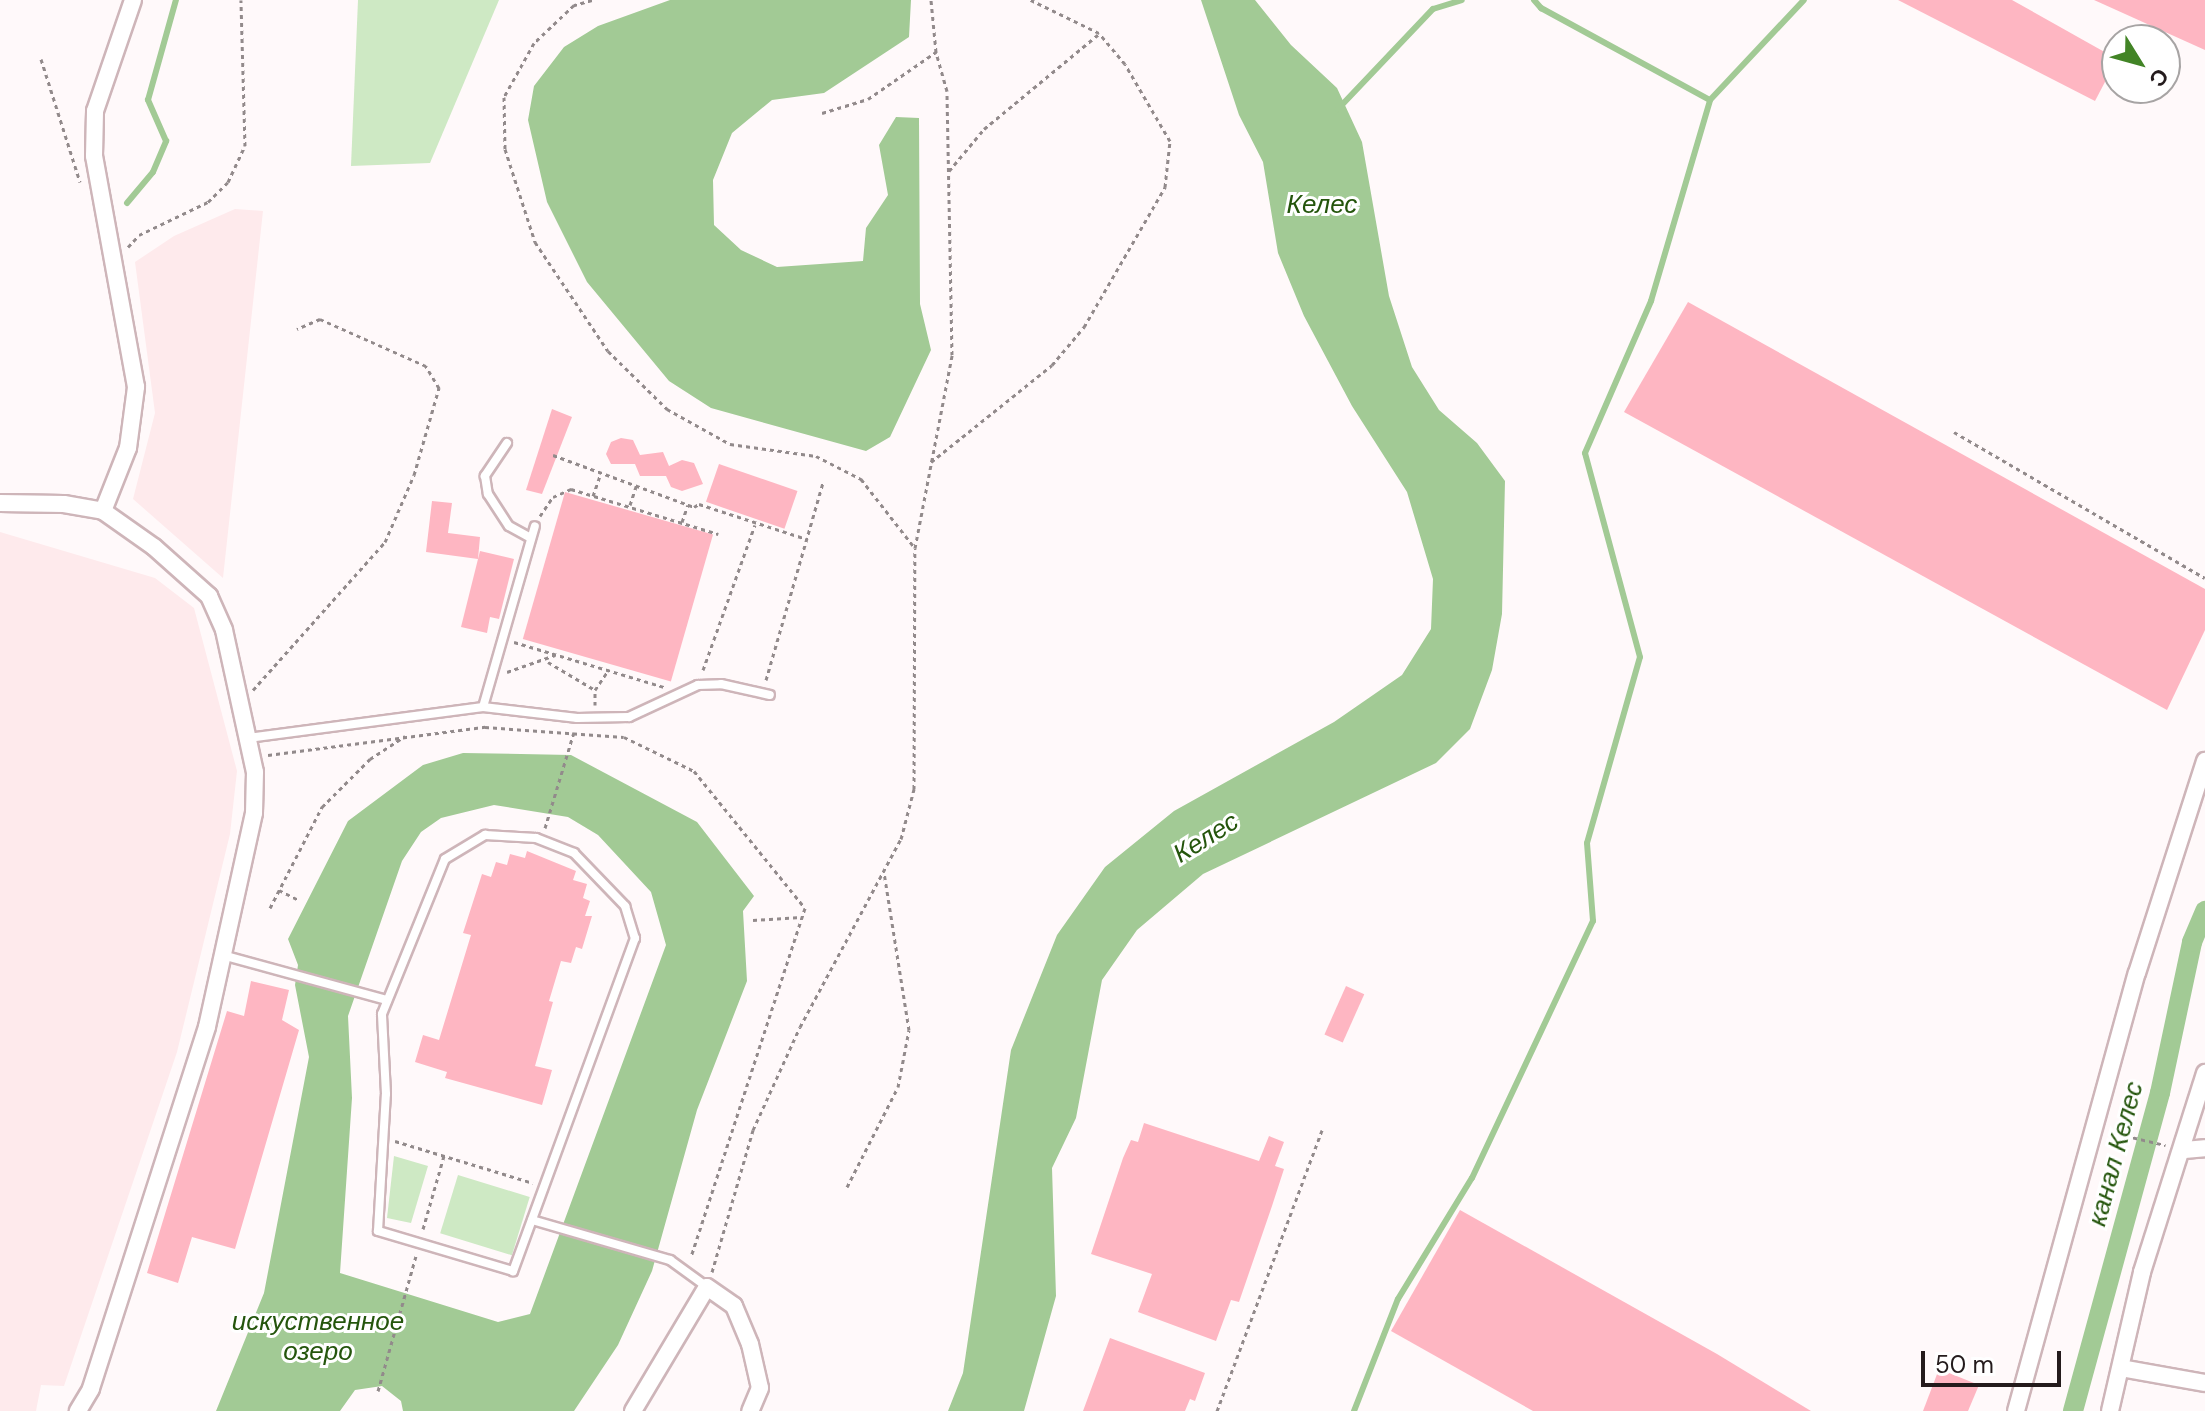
<!DOCTYPE html>
<html>
<head>
<meta charset="utf-8">
<style>
  body { margin:0 }
  #map { position:relative; width:2205px; height:1411px; overflow:hidden; background:#fff9fa; font-family:"DM Sans",sans-serif }
  div>[style] { position:absolute }
  .built>* { inset:0; background:#feeaec }
  .green>* { inset:0; background:#cee9c4; transform-origin:0 0 }
  .water>* { inset:0; background:#a2ca95 }
  .stream>* { height:6px; margin:-3px; padding:0 3px; transform-origin:3px; border-radius:3px; background:#a2ca95 }
  .canal>* { height:20px; margin:-10px; padding:0 10px; transform-origin:10px; border-radius:10px; background:#a2ca95 }
  .building>* { inset:0; background:#feb6c2; transform-origin:0 0 }
  .path>* { height:3px; margin-top:-1.5px; transform-origin:0; background:repeating-linear-gradient(90deg,#928a8b 0 4px,transparent 0 8px) }
  .roads { filter:drop-shadow(2px 0 #ceb5b9) drop-shadow(-2px 0 #ceb5b9) drop-shadow(0 2px #ceb5b9) drop-shadow(0 -2px #ceb5b9) }
  .lane>* { height:8px; margin:-4px; padding:0 4px; transform-origin:4px; border-radius:4px; background:#fff }
  .street>* { height:16px; margin:-8px; padding:0 8px; transform-origin:8px; border-radius:8px; background:#fff }
  span { translate:-50% -50%; white-space:nowrap; text-align:center; line-height:1.15; -webkit-text-stroke:6px #fff; paint-order:stroke }
  .water-label { font-size:26px; color:#24550c; font-style:italic }
  .north { position:absolute; left:2101px; top:24px; width:80px; height:80px; box-sizing:border-box; background:#fff; border:2px solid #a7a4a4; border-radius:50%; rotate:127deg; font-size:22px; font-weight:700; line-height:32px; text-align:center; color:#241b1c }
  .north::after { content:''; display:block; margin:auto; width:28px; height:36px; background:#428426; clip-path:polygon(50% 0,100% 100%,50% 72%,0 100%) }
  .scale { position:absolute; left:1921px; top:1351px; width:140px; height:36px; box-sizing:border-box; border:4px solid #241b1c; border-top:0; padding-left:10px; font-size:24px; line-height:28px; white-space:nowrap; color:#241b1c; -webkit-text-stroke:6px #fff; paint-order:stroke }
</style>
</head>
<body>
<div id="map">
  <div class="built">
    <i style="clip-path:polygon(235px 209px,263px 211px,223px 578px,133px 499px,155px 413px,135px 262px,174px 236px)"></i>
    <i style="clip-path:polygon(0 532px,155px 578px,194px 608px,237px 771px,230px 834px,177px 1052px,64px 1386px,41px 1385px,36px 1411px,0 1411px)"></i>
  </div>
  <div class="green">
    <i style="clip-path:polygon(358px 0,499px 0,430px 163px,351px 166px)"></i>
    <i style="clip-path:polygon(394px 1156px,428px 1166px,411px 1223px,387px 1218px)"></i>
    <i style="left:458px;top:1175px;width:75px;height:61px;rotate:17deg"></i>
  </div>
  <div class="water">
    <i style="clip-path:polygon(670px 0,911px 0,909px 37px,824px 93px,772px 100px,732px 133px,713px 180px,714px 225px,741px 250px,777px 267px,863px 261px,866px 228px,888px 195px,879px 145px,896px 117px,919px 118px,920px 304px,931px 350px,890px 437px,866px 451px,711px 408px,669px 381px,587px 282px,547px 202px,528px 120px,534px 86px,564px 47px,598px 26px)"></i>
    <i style="clip-path:polygon(1201px 0,1255px 0,1291px 45px,1337px 88px,1362px 142px,1389px 296px,1412px 367px,1439px 410px,1477px 443px,1505px 481px,1502px 614px,1492px 670px,1470px 729px,1436px 763px,1203px 874px,1137px 930px,1102px 980px,1076px 1118px,1052px 1168px,1056px 1296px,1024px 1411px,948px 1411px,963px 1373px,1011px 1050px,1057px 935px,1105px 867px,1174px 811px,1334px 722px,1402px 675px,1431px 629px,1433px 579px,1407px 492px,1352px 406px,1304px 316px,1278px 253px,1263px 162px,1239px 115px)"></i>
    <i style="clip-path:polygon(evenodd,463px 753px,571px 755px,697px 822px,754px 896px,743px 911px,747px 981px,697px 1110px,652px 1271px,618px 1345px,574px 1411px,403px 1411px,401px 1401px,382px 1386px,355px 1390px,340px 1411px,216px 1411px,264px 1293px,309px 1057px,295px 985px,298px 965px,288px 939px,348px 821px,423px 765px,463px 753px,494px 805px,568px 817px,598px 835px,651px 892px,666px 945px,530px 1314px,498px 1322px,340px 1273px,352px 1098px,348px 1016px,402px 861px,421px 832px,441px 818px,494px 805px)"></i>
  </div>
  <div class="stream">
    <i style="left:1534px;top:0;width:11px;rotate:49deg"></i>
    <i style="left:1541px;top:8px;width:192px;rotate:28.6deg"></i>
    <i style="left:1710px;top:100px;width:137px;rotate:-46.8deg"></i>
    <i style="left:1338px;top:109px;width:138px;rotate:-46.5deg"></i>
    <i style="left:1433px;top:9px;width:30px;rotate:-17deg"></i>
    <i style="left:127px;top:203px;width:40px;rotate:-50deg"></i>
    <i style="left:153px;top:172px;width:34px;rotate:-67deg"></i>
    <i style="left:166px;top:141px;width:45px;rotate:-113.7deg"></i>
    <i style="left:148px;top:100px;width:104px;rotate:-74.4deg"></i>
    <i style="left:1354px;top:1411px;width:120px;rotate:-68.6deg"></i>
    <i style="left:1398px;top:1299px;width:142px;rotate:-58.6deg"></i>
    <i style="left:1472px;top:1178px;width:284px;rotate:-64.8deg"></i>
    <i style="left:1593px;top:921px;width:78px;rotate:-94.4deg"></i>
    <i style="left:1587px;top:843px;width:193px;rotate:-74.1deg"></i>
    <i style="left:1640px;top:657px;width:211px;rotate:-105.1deg"></i>
    <i style="left:1585px;top:453px;width:166px;rotate:-66.5deg"></i>
    <i style="left:1651px;top:301px;width:209px;rotate:-73.6deg"></i>
  </div>
  <div class="canal">
    <i style="left:2073px;top:1411px;width:330px;rotate:-74.7deg"></i>
    <i style="left:2160px;top:1093px;width:154px;rotate:-78deg"></i>
    <i style="left:2192px;top:942px;width:34px;rotate:-67deg"></i>
  </div>
  <div class="building">
    <i style="clip-path:polygon(1898px 0,2012px 0,2117px 59px,2095px 101px)"></i>
    <i style="clip-path:polygon(2094px 0,2205px 0,2205px 50px)"></i>
    <i style="clip-path:polygon(1688px 302px,2205px 589px,2205px 630px,2167px 710px,1624px 412px)"></i>
    <i style="clip-path:polygon(552px 409px,572px 417px,542px 494px,526px 490px)"></i>
    <i style="clip-path:polygon(621px 438px,633px 440px,640px 455px,663px 452px,669px 466px,682px 460px,694px 463px,703px 484px,682px 491px,671px 487px,666px 476px,640px 476px,635px 464px,611px 464px,606px 454px,611px 442px)"></i>
    <i style="left:719px;top:464px;width:83px;height:40px;rotate:19deg"></i>
    <i style="left:565px;top:492px;width:154px;height:153px;rotate:16deg"></i>
    <i style="clip-path:polygon(432px 501px,452px 503px,448px 533px,480px 537px,478px 559px,426px 552px)"></i>
    <i style="clip-path:polygon(480px 551px,514px 559px,499px 619px,490px 617px,487px 633px,461px 627px)"></i>
    <i style="clip-path:polygon(527px 851px,576px 871px,573px 880px,587px 884px,583px 898px,590px 901px,585px 916px,592px 916px,582px 949px,576px 947px,571px 963px,561px 961px,549px 1001px,553px 1002px,535px 1066px,552px 1070px,542px 1105px,445px 1078px,447px 1072px,415px 1062px,423px 1035px,439px 1040px,471px 935px,463px 933px,482px 874px,491px 877px,496px 862px,507px 865px,510px 854px,525px 858px)"></i>
    <i style="clip-path:polygon(251px 981px,289px 990px,282px 1020px,299px 1030px,235px 1249px,192px 1237px,178px 1283px,147px 1273px,227px 1011px,244px 1016px)"></i>
    <i style="left:1346px;top:986px;width:20px;height:53px;rotate:24deg"></i>
    <i style="clip-path:polygon(1144px 1123px,1259px 1161px,1269px 1136px,1284px 1142px,1275px 1166px,1284px 1169px,1272px 1206px,1239px 1302px,1231px 1300px,1216px 1341px,1138px 1312px,1152px 1274px,1091px 1254px,1123px 1158px,1131px 1140px,1138px 1142px)"></i>
    <i style="clip-path:polygon(1460px 1210px,1717px 1354px,1811px 1411px,1533px 1411px,1391px 1331px)"></i>
    <i style="clip-path:polygon(1110px 1338px,1205px 1373px,1195px 1401px,1190px 1399px,1185px 1411px,1083px 1411px)"></i>
    <i style="clip-path:polygon(1939px 1369px,1979px 1385px,1968px 1411px,1923px 1411px)"></i>
  </div>
  <div class="path">
    <i style="left:592px;top:0;width:19px;rotate:164deg"></i>
    <i style="left:574px;top:5px;width:55px;rotate:136.5deg"></i>
    <i style="left:534px;top:43px;width:62px;rotate:119.1deg"></i>
    <i style="left:504px;top:97px;width:52px;rotate:88.9deg"></i>
    <i style="left:505px;top:149px;width:98px;rotate:72.1deg"></i>
    <i style="left:535px;top:242px;width:131px;rotate:56.2deg"></i>
    <i style="left:608px;top:351px;width:83px;rotate:44.5deg"></i>
    <i style="left:667px;top:409px;width:72px;rotate:29.1deg"></i>
    <i style="left:730px;top:444px;width:87px;rotate:7.9deg"></i>
    <i style="left:816px;top:456px;width:51px;rotate:27.1deg"></i>
    <i style="left:861px;top:479px;width:88px;rotate:52deg"></i>
    <i style="left:41px;top:59px;width:129px;rotate:72.4deg"></i>
    <i style="left:822px;top:113px;width:48px;rotate:-16.9deg"></i>
    <i style="left:868px;top:99px;width:83px;rotate:-34.7deg"></i>
    <i style="left:949px;top:171px;width:55px;rotate:-50.2deg"></i>
    <i style="left:984px;top:129px;width:149px;rotate:-39.6deg"></i>
    <i style="left:128px;top:247px;width:16px;rotate:-47deg"></i>
    <i style="left:139px;top:235px;width:76px;rotate:-25.6deg"></i>
    <i style="left:208px;top:202px;width:28px;rotate:-45deg"></i>
    <i style="left:228px;top:182px;width:40px;rotate:-65deg"></i>
    <i style="left:245px;top:146px;width:146px;rotate:-91.6deg"></i>
    <i style="left:1954px;top:432px;width:290px;rotate:30.2deg"></i>
    <i style="left:553px;top:455px;width:150px;rotate:20.2deg"></i>
    <i style="left:694px;top:507px;width:6px;rotate:-31deg"></i>
    <i style="left:699px;top:504px;width:114px;rotate:18deg"></i>
    <i style="left:931px;top:462px;width:155px;rotate:-38.7deg"></i>
    <i style="left:1052px;top:365px;width:50px;rotate:-49.9deg"></i>
    <i style="left:1084px;top:327px;width:162px;rotate:-59.9deg"></i>
    <i style="left:1165px;top:187px;width:46px;rotate:-83.8deg"></i>
    <i style="left:1170px;top:141px;width:89px;rotate:-120.3deg"></i>
    <i style="left:1125px;top:64px;width:40px;rotate:-130deg"></i>
    <i style="left:1099px;top:33px;width:76px;rotate:-154.1deg"></i>
    <i style="left:593px;top:496px;width:24px;rotate:-71deg"></i>
    <i style="left:630px;top:505px;width:20px;rotate:-72deg"></i>
    <i style="left:540px;top:516px;width:23px;rotate:-56deg"></i>
    <i style="left:553px;top:497px;width:20px;rotate:-24deg"></i>
    <i style="left:571px;top:489px;width:154px;rotate:17deg"></i>
    <i style="left:682px;top:522px;width:18px;rotate:-71deg"></i>
    <i style="left:514px;top:642px;width:157px;rotate:16.7deg"></i>
    <i style="left:548px;top:662px;width:55px;rotate:30.8deg"></i>
    <i style="left:703px;top:670px;width:154px;rotate:-70.3deg"></i>
    <i style="left:507px;top:672px;width:51px;rotate:-19.5deg"></i>
    <i style="left:766px;top:680px;width:205px;rotate:-73.9deg"></i>
    <i style="left:253px;top:690px;width:198px;rotate:-48.3deg"></i>
    <i style="left:385px;top:542px;width:73px;rotate:-66.6deg"></i>
    <i style="left:414px;top:475px;width:91px;rotate:-74deg"></i>
    <i style="left:439px;top:388px;width:26px;rotate:-121deg"></i>
    <i style="left:426px;top:366px;width:116px;rotate:-156.1deg"></i>
    <i style="left:320px;top:319px;width:25px;rotate:157deg"></i>
    <i style="left:595px;top:705px;width:15px;rotate:-90deg"></i>
    <i style="left:595px;top:690px;width:25px;rotate:-56deg"></i>
    <i style="left:268px;top:755px;width:219px;rotate:-7.4deg"></i>
    <i style="left:485px;top:727px;width:139px;rotate:4.1deg"></i>
    <i style="left:624px;top:737px;width:78px;rotate:25.9deg"></i>
    <i style="left:694px;top:771px;width:176px;rotate:51deg"></i>
    <i style="left:805px;top:908px;width:367px;rotate:108.1deg"></i>
    <i style="left:545px;top:828px;width:100px;rotate:-73.2deg"></i>
    <i style="left:279px;top:890px;width:22px;rotate:27deg"></i>
    <i style="left:270px;top:908px;width:114px;rotate:-62.8deg"></i>
    <i style="left:322px;top:807px;width:68px;rotate:-45deg"></i>
    <i style="left:370px;top:759px;width:42px;rotate:-33.3deg"></i>
    <i style="left:753px;top:920px;width:48px;rotate:-3.6deg"></i>
    <i style="left:2110px;top:1132px;width:57px;rotate:13.3deg"></i>
    <i style="left:395px;top:1141px;width:144px;rotate:16.9deg"></i>
    <i style="left:847px;top:1187px;width:112px;rotate:-63deg"></i>
    <i style="left:898px;top:1087px;width:58px;rotate:-79.1deg"></i>
    <i style="left:909px;top:1030px;width:160px;rotate:-99deg"></i>
    <i style="left:423px;top:1229px;width:76px;rotate:-74deg"></i>
    <i style="left:712px;top:1272px;width:148px;rotate:-73.9deg"></i>
    <i style="left:753px;top:1130px;width:113px;rotate:-65.5deg"></i>
    <i style="left:800px;top:1027px;width:213px;rotate:-61.8deg"></i>
    <i style="left:901px;top:839px;width:52px;rotate:-75.4deg"></i>
    <i style="left:914px;top:789px;width:241px;rotate:-89.8deg"></i>
    <i style="left:915px;top:548px;width:197px;rotate:-79.1deg"></i>
    <i style="left:952px;top:355px;width:264px;rotate:-91.1deg"></i>
    <i style="left:947px;top:91px;width:41px;rotate:-105.8deg"></i>
    <i style="left:936px;top:52px;width:52px;rotate:-95.5deg"></i>
    <i style="left:378px;top:1391px;width:140px;rotate:-74.3deg"></i>
    <i style="left:1217px;top:1411px;width:300px;rotate:-69.5deg"></i>
  </div>
  <div class="roads">
    <div class="lane">
      <i style="left:507px;top:443px;width:40px;rotate:124deg"></i>
      <i style="left:485px;top:476px;width:18px;rotate:81deg"></i>
      <i style="left:488px;top:494px;width:38px;rotate:57deg"></i>
      <i style="left:509px;top:526px;width:25px;rotate:29deg"></i>
      <i style="left:483px;top:707px;width:188px;rotate:-74deg"></i>
      <i style="left:248px;top:738px;width:237px;rotate:-7.5deg"></i>
      <i style="left:483px;top:707px;width:95px;rotate:6.7deg"></i>
      <i style="left:577px;top:718px;width:52px;rotate:-1.1deg"></i>
      <i style="left:629px;top:717px;width:76px;rotate:-24.9deg"></i>
      <i style="left:698px;top:685px;width:23px;rotate:-2deg"></i>
      <i style="left:721px;top:684px;width:50px;rotate:12.7deg"></i>
      <i style="left:485px;top:835px;width:51px;rotate:3.4deg"></i>
      <i style="left:536px;top:838px;width:41px;rotate:21.5deg"></i>
      <i style="left:574px;top:853px;width:74px;rotate:46.1deg"></i>
      <i style="left:625px;top:906px;width:34px;rotate:73deg"></i>
      <i style="left:635px;top:938px;width:355px;rotate:110.1deg"></i>
      <i style="left:513px;top:1271px;width:141px;rotate:-163.5deg"></i>
      <i style="left:378px;top:1231px;width:137px;rotate:-86.7deg"></i>
      <i style="left:386px;top:1094px;width:80px;rotate:-92.9deg"></i>
      <i style="left:382px;top:1014px;width:167px;rotate:-67.9deg"></i>
      <i style="left:445px;top:859px;width:47px;rotate:-31deg"></i>
      <i style="left:222px;top:955px;width:171px;rotate:15.3deg"></i>
      <i style="left:532px;top:1220px;width:144px;rotate:16.2deg"></i>
      <i style="left:670px;top:1260px;width:46px;rotate:36.1deg"></i>
    </div>
    <div class="street">
      <i style="left:0;top:503px;width:64px;rotate:0.9deg"></i>
      <i style="left:64px;top:504px;width:40px;rotate:10deg"></i>
      <i style="left:103px;top:511px;width:62px;rotate:35.2deg"></i>
      <i style="left:154px;top:547px;width:74px;rotate:41.7deg"></i>
      <i style="left:209px;top:596px;width:37px;rotate:66deg"></i>
      <i style="left:224px;top:630px;width:145px;rotate:77.7deg"></i>
      <i style="left:255px;top:772px;width:41px;rotate:91.4deg"></i>
      <i style="left:254px;top:813px;width:219px;rotate:102.4deg"></i>
      <i style="left:207px;top:1027px;width:380px;rotate:107.8deg"></i>
      <i style="left:91px;top:1389px;width:26px;rotate:121deg"></i>
      <i style="left:103px;top:511px;width:68px;rotate:-68.4deg"></i>
      <i style="left:128px;top:448px;width:62px;rotate:-82.5deg"></i>
      <i style="left:136px;top:387px;width:235px;rotate:-100.3deg"></i>
      <i style="left:94px;top:156px;width:45px;rotate:-88.7deg"></i>
      <i style="left:95px;top:111px;width:117px;rotate:-71.1deg"></i>
      <i style="left:2184px;top:1150px;width:21px;rotate:-5deg"></i>
      <i style="left:2121px;top:1368px;width:85px;rotate:10.1deg"></i>
      <i style="left:633px;top:1411px;width:144px;rotate:-59.2deg"></i>
      <i style="left:707px;top:1287px;width:33px;rotate:35deg"></i>
      <i style="left:734px;top:1306px;width:41px;rotate:67.2deg"></i>
      <i style="left:750px;top:1344px;width:45px;rotate:77.2deg"></i>
      <i style="left:760px;top:1388px;width:25px;rotate:113deg"></i>
      <i style="left:2016px;top:1411px;width:454px;rotate:-74.6deg"></i>
      <i style="left:2137px;top:973px;width:223px;rotate:-72.2deg"></i>
      <i style="left:2110px;top:1411px;width:143px;rotate:-77deg"></i>
      <i style="left:2142px;top:1272px;width:209px;rotate:-72.4deg"></i>
    </div>
  </div>
  <div class="water-label">
    <span style="left:1322px;top:205px">Келес</span>
    <span style="left:1206px;top:838px;rotate:-32deg">Келес</span>
    <span style="left:2116px;top:1154px;rotate:-75deg">канал Келес</span>
    <span style="left:318px;top:1337px">искуственное<br>озеро</span>
  </div>
  <div class="north">С</div>
  <div class="scale">50 m</div>
</div>
</body>
</html>
